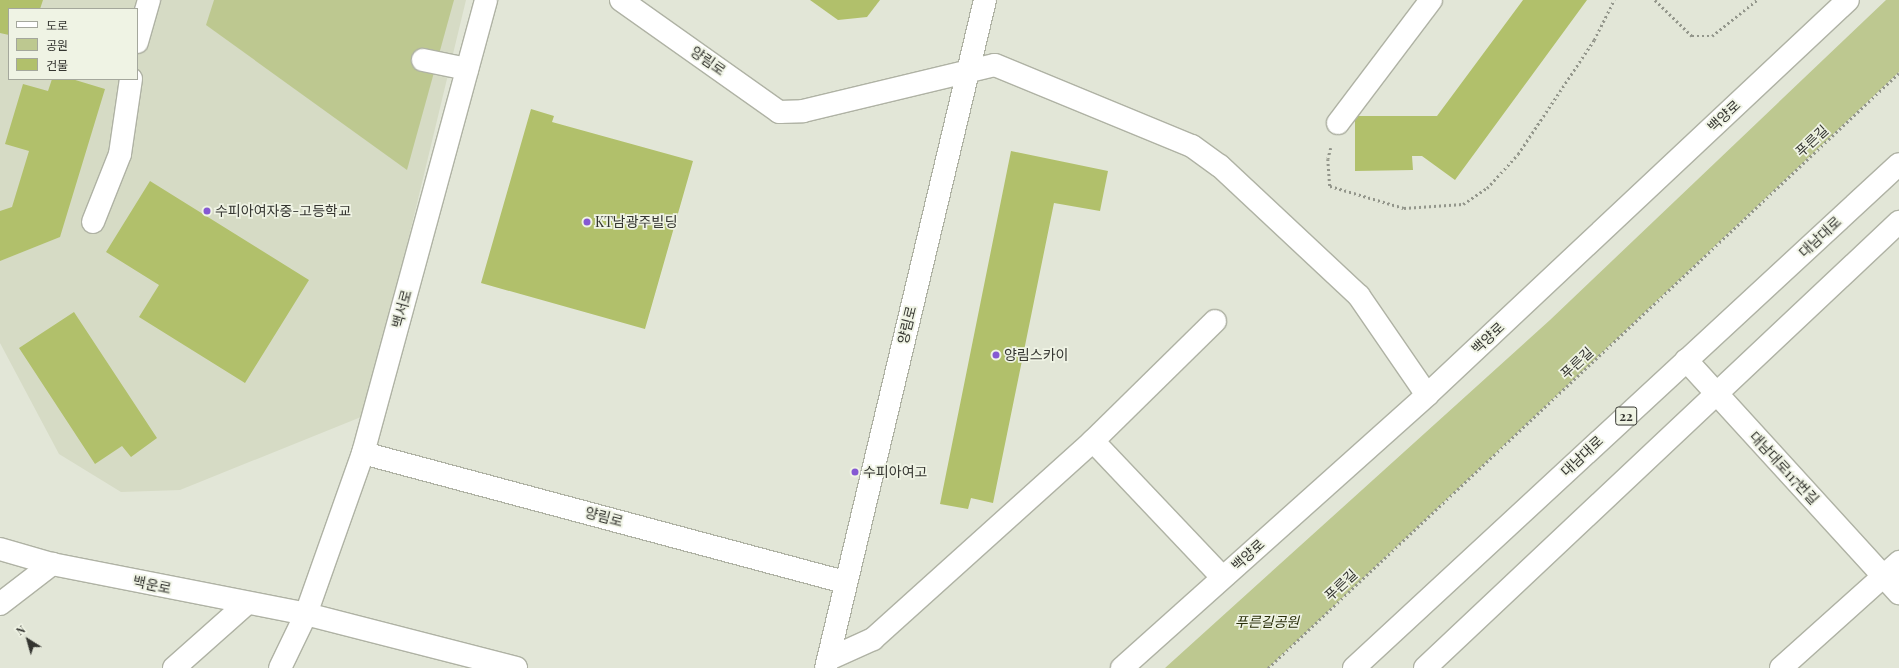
<!DOCTYPE html>
<html>
<head>
<meta charset="utf-8">
<style>
  body { margin:0 }
  #map { position:relative; width:1899px; height:668px; overflow:hidden; background:#e2e6d7; font-family:"Playfair Display","Noto Sans KR",serif }
  div>[style] { position:absolute }
  .built>* { inset:0; background:#d6dbc5 }
  .green>* { inset:0; background:#bdc890 }
  .building>* { inset:0; background:#b1c06b }
  .path>* { height:2.5px; margin-top:-1.25px; transform-origin:0; background:repeating-linear-gradient(90deg,#93968b 0 2px,transparent 0 5px) }
  .roads { filter:drop-shadow(1px 0 #afb2a4) drop-shadow(-1px 0 #afb2a4) drop-shadow(0 1px #afb2a4) drop-shadow(0 -1px #afb2a4) }
  .minor>* { height:22px; margin:-11px; padding:0 11px; transform-origin:11px; border-radius:11px; background:#fff }
  .major>* { height:22px; margin:-11px; padding:0 11px; transform-origin:11px; border-radius:11px; background:#fff }
  .dots>* { width:11px; height:11px; translate:-50% -50%; box-sizing:border-box; border:2px solid #eff3e4; border-radius:50% }
  span { translate:-50% -50%; white-space:nowrap; text-align:center; line-height:1.15; -webkit-text-stroke:3.5px #eff3e4; paint-order:stroke }
  .shield-label span { padding:1px 3px; background:#eff3e4; border:1px solid; border-radius:3px; -webkit-text-stroke-width:0 }
  .shield-label { font-size:13px; color:#343530; font-weight:700 }
  .street-label { font-size:14px; color:#343530 }
  .poi-label { font-size:14px; color:#343530 }
  .left { translate:0 -50%; text-align:left }
  .park-label { font-size:14px; color:#282e08; font-style:italic }
  .legend { position:absolute; left:8px; top:8px; width:130px; height:72px; box-sizing:border-box; background:#eff3e4; border:1px solid #a4a79c; margin:0; padding:5px 7px; list-style:none; font-size:12px; color:#343530 }
  .legend li { display:flex; align-items:center; gap:8px; height:20px }
  .legend b { width:20px; border:1px solid #a4a79c }
  .north { position:absolute; left:8px; top:620px; width:40px; height:40px; -webkit-text-stroke:3px #eff3e4; paint-order:stroke; rotate:323deg; font-size:11px; font-weight:700; line-height:16px; text-align:center; color:#343530 }
  .north::after { content:''; display:block; margin:auto; width:14px; height:18px; background:#343530; clip-path:polygon(50% 0,100% 100%,50% 72%,0 100%) }
</style>
</head>
<body>
<div id="map">
  <div class="built">
    <i style="clip-path:polygon(evenodd,0 0,466px 0,366px 415px,180px 490px,121px 492px,59px 454px,0 343px,0 0,9px 9px,137px 9px,137px 79px,9px 79px,9px 9px)"></i>
  </div>
  <div class="green">
    <i style="clip-path:polygon(214px 0,454px 0,407px 170px,206px 25px)"></i>
    <i style="clip-path:polygon(1886px 0,1899px 0,1899px 72px,1268px 668px,1165px 668px,1550px 320px)"></i>
  </div>
  <div class="building">
    <i style="clip-path:polygon(0 0,43px 0,40px 9px,9px 9px,9px 35px,0 33px)"></i>
    <i style="clip-path:polygon(810px 0,880px 0,867px 17px,838px 20px)"></i>
    <i style="clip-path:polygon(1523px 0,1587px 0,1455px 180px,1422px 156px,1412px 156px,1413px 170px,1355px 171px,1355px 116px,1437px 116px)"></i>
    <i style="clip-path:polygon(52px 79px,72px 79px,105px 89px,60px 237px,0 261px,0 211px,12px 207px,29px 151px,5px 144px,23px 84px,48px 91px)"></i>
    <i style="clip-path:polygon(531px 109px,554px 116px,552px 122px,693px 161px,645px 329px,481px 283px)"></i>
    <i style="clip-path:polygon(1011px 151px,1108px 171px,1100px 211px,1054px 203px,993px 503px,971px 498px,968px 509px,940px 504px)"></i>
    <i style="clip-path:polygon(150px 181px,309px 280px,245px 383px,139px 317px,159px 285px,106px 252px)"></i>
    <i style="clip-path:polygon(74px 312px,157px 438px,131px 457px,122px 446px,95px 464px,19px 348px)"></i>
  </div>
  <div class="path">
    <i style="left:1655px;top:0;width:52px;rotate:44.2deg"></i>
    <i style="left:1692px;top:36px;width:20px"></i>
    <i style="left:1712px;top:36px;width:58px;rotate:-38.7deg"></i>
    <i style="left:1331px;top:148px;width:11px;rotate:105deg"></i>
    <i style="left:1328px;top:159px;width:27px;rotate:86deg"></i>
    <i style="left:1330px;top:186px;width:77px;rotate:16.6deg"></i>
    <i style="left:1404px;top:208px;width:59px;rotate:-3.9deg"></i>
    <i style="left:1463px;top:204px;width:29px;rotate:-34deg"></i>
    <i style="left:1487px;top:188px;width:46px;rotate:-47.6deg"></i>
    <i style="left:1518px;top:154px;width:137px;rotate:-56.3deg"></i>
    <i style="left:1594px;top:40px;width:45px;rotate:-63.4deg"></i>
    <i style="left:1268px;top:668px;width:867px;rotate:-43.32deg"></i>
  </div>
  <div class="roads">
    <div class="minor">
      <i style="left:621px;top:0;width:194px;rotate:35.3deg"></i>
      <i style="left:779px;top:112px;width:24px;rotate:-2deg"></i>
      <i style="left:803px;top:111px;width:197px;rotate:-13.5deg"></i>
      <i style="left:995px;top:65px;width:213px;rotate:22.4deg"></i>
      <i style="left:1192px;top:146px;width:34px;rotate:36deg"></i>
      <i style="left:1220px;top:166px;width:190px;rotate:43.1deg"></i>
      <i style="left:1359px;top:296px;width:120px;rotate:55.5deg"></i>
      <i style="left:137px;top:42px;width:44px;rotate:-74.1deg"></i>
      <i style="left:423px;top:60px;width:45px;rotate:11.6deg"></i>
      <i style="left:1338px;top:123px;width:154px;rotate:-52.9deg"></i>
      <i style="left:93px;top:222px;width:73px;rotate:-68.3deg"></i>
      <i style="left:120px;top:154px;width:76px;rotate:-81.7deg"></i>
      <i style="left:1686px;top:360px;width:316px;rotate:47.6deg"></i>
      <i style="left:1093px;top:441px;width:187px;rotate:46.5deg"></i>
      <i style="left:363px;top:453px;width:499px;rotate:15deg"></i>
      <i style="left:0;top:549px;width:54px;rotate:16.1deg"></i>
      <i style="left:52px;top:564px;width:259px;rotate:11.1deg"></i>
      <i style="left:306px;top:614px;width:217px;rotate:14.4deg"></i>
      <i style="left:0;top:604px;width:66px;rotate:-37.6deg"></i>
      <i style="left:829px;top:659px;width:48px;rotate:-24.4deg"></i>
      <i style="left:873px;top:639px;width:296px;rotate:-42deg"></i>
      <i style="left:1093px;top:441px;width:171px;rotate:-44.5deg"></i>
      <i style="left:174px;top:668px;width:96px;rotate:-41.6deg"></i>
      <i style="left:280px;top:668px;width:60px;rotate:-64.3deg"></i>
      <i style="left:306px;top:614px;width:171px;rotate:-70.5deg"></i>
      <i style="left:363px;top:453px;width:469px;rotate:-74.8deg"></i>
      <i style="left:1122px;top:668px;width:409px;rotate:-41.8deg"></i>
      <i style="left:1427px;top:395px;width:577px;rotate:-43.18deg"></i>
      <i style="left:1781px;top:668px;width:159px;rotate:-41.9deg"></i>
    </div>
    <div class="major">
      <i style="left:826px;top:668px;width:687px;rotate:-76.61deg"></i>
      <i style="left:1354px;top:668px;width:742px;rotate:-42.76deg"></i>
      <i style="left:1425px;top:668px;width:651px;rotate:-43.26deg"></i>
    </div>
  </div>
  <div class="dots">
    <i style="left:207px;top:211px;background:#8559d3"></i>
    <i style="left:587px;top:222px;background:#8559d3"></i>
    <i style="left:996px;top:355px;background:#8559d3"></i>
    <i style="left:855px;top:472px;background:#8559d3"></i>
  </div>
  <div class="shield-label">
    <span style="left:1626px;top:416px">22</span>
  </div>
  <div class="street-label">
    <span style="left:708px;top:61px;rotate:35deg">양림로</span>
    <span style="left:1724px;top:116px;rotate:-43deg">백양로</span>
    <span style="left:1812px;top:141px;rotate:-43deg">푸른길</span>
    <span style="left:1820px;top:237px;rotate:-43deg">대남대로</span>
    <span style="left:402px;top:309px;rotate:-75deg">백서로</span>
    <span style="left:907px;top:325px;rotate:-76deg">양림로</span>
    <span style="left:1488px;top:338px;rotate:-43deg">백양로</span>
    <span style="left:1577px;top:363px;rotate:-43deg">푸른길</span>
    <span style="left:1582px;top:456px;rotate:-43deg">대남대로</span>
    <span style="left:1784px;top:468px;rotate:47deg">대남대로117번길</span>
    <span style="left:604px;top:517px;rotate:15deg">양림로</span>
    <span style="left:1248px;top:555px;rotate:-42deg">백양로</span>
    <span style="left:152px;top:585px;rotate:12deg">백운로</span>
    <span style="left:1341px;top:585px;rotate:-43deg">푸른길</span>
  </div>
  <div class="poi-label">
    <span class="left" style="left:215px;top:211px">수피아여자중-고등학교</span>
    <span class="left" style="left:595px;top:222px">KT남광주빌딩</span>
    <span class="left" style="left:1004px;top:355px">양림스카이</span>
    <span class="left" style="left:863px;top:472px">수피아여고</span>
  </div>
  <div class="park-label">
    <span style="left:1267px;top:622px">푸른길공원</span>
  </div>
  <ul class="legend">
  <li><b style="height:5px;background:#fff"></b>도로</li>
  <li><b style="height:11px;background:#bdc890"></b>공원</li>
  <li><b style="height:11px;background:#b1c06b"></b>건물</li>
  </ul>
  <div class="north">N</div>
</div>
</body>
</html>
